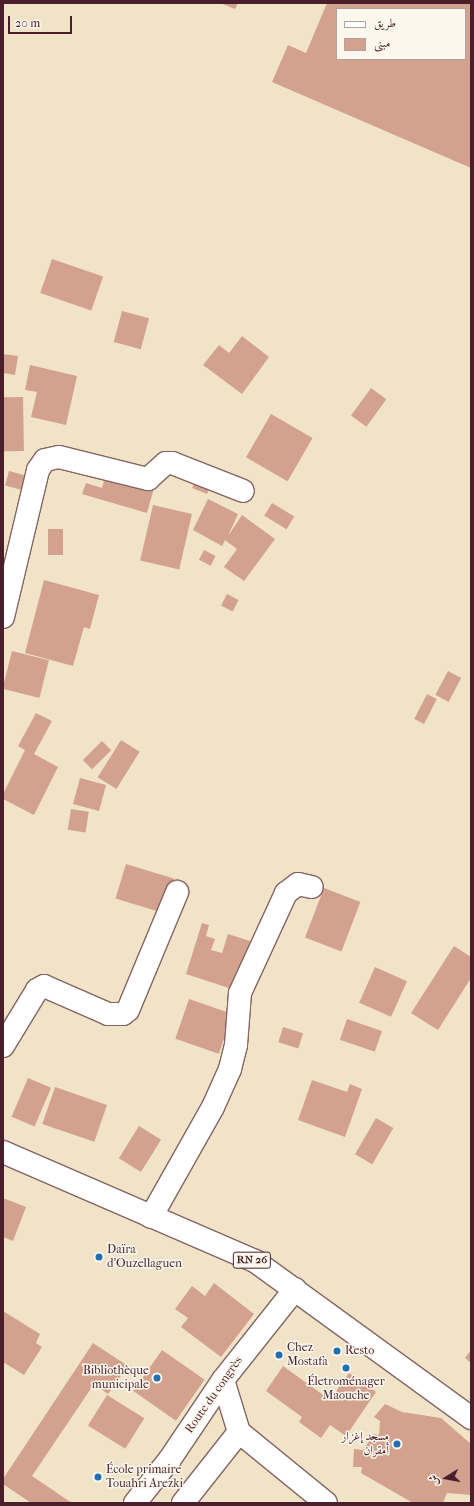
<!DOCTYPE html>
<html>
<head>
<meta charset="utf-8">
<style>
  body { margin:0 }
  #map { position:relative; width:474px; height:1506px; overflow:hidden; background:#f1e3c7; font-family:"IM FELL French Canon",Amiri,serif }
  div>[style] { position:absolute }
  .building>* { inset:0; background:#d3a28e; transform-origin:0 0 }
  .roads { filter:drop-shadow(1px 0 #846462) drop-shadow(-1px 0 #846462) drop-shadow(0 1px #846462) drop-shadow(0 -1px #846462) }
  .minor>* { height:22px; margin:-11px; padding:0 11px; transform-origin:11px; border-radius:11px; background:#fff }
  .secondary>* { height:22px; margin:-11px; padding:0 11px; transform-origin:11px; border-radius:11px; background:#fff }
  .primary>* { height:22px; margin:-11px; padding:0 11px; transform-origin:11px; border-radius:11px; background:#fff }
  .dots>* { width:11px; height:11px; translate:-50% -50%; box-sizing:border-box; border:2px solid #fbf7ec; border-radius:50% }
  span { translate:-50% -50%; white-space:nowrap; text-align:center; line-height:1.15; -webkit-text-stroke:3px #fbf7ec; paint-order:stroke }
  .shield-label span { padding:1px 3px; background:#fbf7ec; border:1px solid; border-radius:3px; -webkit-text-stroke-width:0 }
  .shield-label { font-size:11px; color:#4a1f2b; font-weight:700 }
  .poi-label { font-size:12px; color:#4a1f2b }
  .left { translate:0 -50%; text-align:left }
  .right { translate:-100% -50%; text-align:right }
  .street-label { font-size:12px; color:#4a1f2b }
  .frame { position:absolute; inset:0; border:4px solid #4a1f2b; pointer-events:none }
  .legend { position:absolute; left:336px; top:8px; width:130px; height:52px; box-sizing:border-box; background:#fbf7ec; border:1px solid #b4a19f; margin:0; padding:5px 7px; list-style:none; font-size:12px; color:#4a1f2b }
  .legend li { display:flex; align-items:center; gap:8px; height:20px }
  .legend b { width:20px; border:1px solid #b4a19f }
  .north { position:absolute; left:426px; top:1458px; width:40px; height:40px; -webkit-text-stroke:3px #fbf7ec; paint-order:stroke; rotate:259deg; font-size:11px; font-weight:700; line-height:16px; text-align:center; color:#4a1f2b }
  .north::after { content:''; display:block; margin:auto; width:14px; height:18px; background:#4a1f2b; clip-path:polygon(50% 0,100% 100%,50% 72%,0 100%) }
  .scale { position:absolute; left:8px; top:16px; width:64px; height:18px; box-sizing:border-box; border:2px solid #4a1f2b; border-top:0; padding-left:5px; font-size:12px; line-height:14px; white-space:nowrap; color:#4a1f2b; -webkit-text-stroke:3px #fbf7ec; paint-order:stroke }
</style>
</head>
<body>
<div id="map">
  <div class="building">
    <i style="clip-path:polygon(220px 3px,238px 3px,235px 9px)"></i>
    <i style="clip-path:polygon(evenodd,327px 3px,471px 3px,471px 168px,272px 82px,288px 45px,306px 53px,327px 3px,337px 9px,465px 9px,465px 59px,337px 59px,337px 9px)"></i>
    <i style="left:52px;top:259px;width:54px;height:36px;rotate:19deg"></i>
    <i style="left:122px;top:311px;width:28px;height:32px;rotate:15deg"></i>
    <i style="clip-path:polygon(242px 336px,269px 357px,242px 394px,203px 365px,219px 345px,229px 353px)"></i>
    <i style="clip-path:polygon(3px 354px,18px 356px,15px 375px,3px 373px)"></i>
    <i style="clip-path:polygon(30px 365px,77px 376px,66px 425px,31px 417px,37px 392px,25px 390px)"></i>
    <i style="left:371px;top:388px;width:19px;height:34px;rotate:36deg"></i>
    <i style="left:23px;top:397px;width:54px;height:20px;rotate:89deg"></i>
    <i style="left:271px;top:414px;width:48px;height:50px;rotate:30deg"></i>
    <i style="left:9px;top:471px;width:23px;height:15px;rotate:15deg"></i>
    <i style="clip-path:polygon(106px 474px,154px 488px,147px 513px,82px 494px,86px 483px,102px 488px)"></i>
    <i style="left:197px;top:476px;width:16px;height:13px;rotate:22deg"></i>
    <i style="clip-path:polygon(208px 499px,238px 514px,228px 536px,242px 515px,275px 539px,244px 581px,224px 567px,237px 549px,225px 540px,222px 546px,193px 530px)"></i>
    <i style="left:272px;top:503px;width:26px;height:15px;rotate:31deg"></i>
    <i style="left:153px;top:505px;width:40px;height:57px;rotate:13deg"></i>
    <i style="left:48px;top:529px;width:15px;height:26px"></i>
    <i style="left:204px;top:550px;width:13px;height:11px;rotate:27deg"></i>
    <i style="clip-path:polygon(44px 580px,99px 595px,90px 629px,84px 627px,73px 666px,25px 653px)"></i>
    <i style="left:227px;top:594px;width:13px;height:13px;rotate:27deg"></i>
    <i style="left:12px;top:651px;width:38px;height:39px;rotate:14deg"></i>
    <i style="left:448px;top:671px;width:15px;height:27px;rotate:28deg"></i>
    <i style="left:427px;top:694px;width:11px;height:28px;rotate:27deg"></i>
    <i style="clip-path:polygon(36px 713px,52px 721px,34px 754px,58px 767px,34px 815px,3px 799px,3px 794px,25px 750px,18px 746px)"></i>
    <i style="left:121px;top:740px;width:22px;height:44px;rotate:32deg"></i>
    <i style="left:102px;top:741px;width:13px;height:27px;rotate:45deg"></i>
    <i style="left:80px;top:778px;width:27px;height:27px;rotate:15deg"></i>
    <i style="left:71px;top:809px;width:18px;height:21px;rotate:9deg"></i>
    <i style="left:126px;top:864px;width:50px;height:36px;rotate:17deg"></i>
    <i style="left:324px;top:888px;width:39px;height:53px;rotate:21deg"></i>
    <i style="clip-path:polygon(202px 923px,209px 925px,206px 936px,215px 939px,211px 950px,222px 953px,228px 934px,250px 941px,235px 990px,186px 974px)"></i>
    <i style="clip-path:polygon(454px 946px,471px 957px,471px 978px,438px 1030px,411px 1013px)"></i>
    <i style="left:375px;top:967px;width:35px;height:39px;rotate:24deg"></i>
    <i style="left:189px;top:999px;width:46px;height:42px;rotate:19deg"></i>
    <i style="left:347px;top:1019px;width:37px;height:22px;rotate:19deg"></i>
    <i style="left:283px;top:1027px;width:21px;height:16px;rotate:17deg"></i>
    <i style="left:28px;top:1078px;width:25px;height:42px;rotate:23deg"></i>
    <i style="clip-path:polygon(312px 1080px,347px 1092px,350px 1084px,362px 1089px,345px 1137px,298px 1120px)"></i>
    <i style="left:55px;top:1087px;width:55px;height:39px;rotate:19deg"></i>
    <i style="left:376px;top:1118px;width:20px;height:42px;rotate:30deg"></i>
    <i style="left:139px;top:1126px;width:26px;height:38px;rotate:32deg"></i>
    <i style="clip-path:polygon(3px 1198px,26px 1207px,13px 1241px,3px 1237px)"></i>
    <i style="clip-path:polygon(214px 1283px,254px 1314px,221px 1357px,181px 1327px,188px 1318px,175px 1309px,192px 1286px,205px 1296px)"></i>
    <i style="clip-path:polygon(3px 1311px,40px 1334px,36px 1343px,42px 1347px,24px 1375px,3px 1362px)"></i>
    <i style="clip-path:polygon(93px 1343px,128px 1366px,108px 1394px,94px 1384px,32px 1476px,72px 1503px,31px 1503px,3px 1484px,3px 1479px)"></i>
    <i style="left:162px;top:1350px;width:52px;height:50px;rotate:35deg"></i>
    <i style="clip-path:polygon(471px 1350px,471px 1363px,465px 1358px)"></i>
    <i style="clip-path:polygon(283px 1366px,330px 1400px,349px 1373px,376px 1392px,346px 1436px,330px 1425px,321px 1438px,299px 1422px,302px 1417px,266px 1391px)"></i>
    <i style="left:107px;top:1395px;width:44px;height:36px;rotate:32deg"></i>
    <i style="clip-path:polygon(385px 1404px,402px 1412px,441px 1418px,471px 1444px,471px 1495px,447px 1493px,443px 1503px,413px 1503px,361px 1473px,362px 1467px,353px 1467px,354px 1449px,363px 1450px,374px 1434px,379px 1435px,380px 1421px,374px 1417px)"></i>
  </div>
  <div class="roads">
    <div class="minor">
      <i style="left:3px;top:617px;width:151px;rotate:-76.6deg"></i>
      <i style="left:38px;top:470px;width:12px;rotate:-55deg"></i>
      <i style="left:45px;top:460px;width:14px;rotate:-12deg"></i>
      <i style="left:59px;top:457px;width:92px;rotate:13.9deg"></i>
      <i style="left:148px;top:479px;width:24px;rotate:-42deg"></i>
      <i style="left:166px;top:463px;width:6px"></i>
      <i style="left:172px;top:463px;width:76px;rotate:21.5deg"></i>
      <i style="left:3px;top:1046px;width:66px;rotate:-58.7deg"></i>
      <i style="left:37px;top:990px;width:8px;rotate:-30deg"></i>
      <i style="left:44px;top:986px;width:70px;rotate:23.6deg"></i>
      <i style="left:108px;top:1014px;width:15px"></i>
      <i style="left:123px;top:1014px;width:6px;rotate:-39deg"></i>
      <i style="left:128px;top:1010px;width:128px;rotate:-67.4deg"></i>
      <i style="left:151px;top:1217px;width:126px;rotate:-60.6deg"></i>
      <i style="left:213px;top:1107px;width:42px;rotate:-65.9deg"></i>
      <i style="left:230px;top:1069px;width:25px;rotate:-76deg"></i>
      <i style="left:236px;top:1045px;width:52px;rotate:-85.6deg"></i>
      <i style="left:240px;top:993px;width:110px;rotate:-65.3deg"></i>
      <i style="left:286px;top:893px;width:15px;rotate:-37deg"></i>
      <i style="left:298px;top:884px;width:14px;rotate:12deg"></i>
      <i style="left:223px;top:1380px;width:54px;rotate:72.9deg"></i>
      <i style="left:239px;top:1432px;width:112px;rotate:39.2deg"></i>
      <i style="left:183px;top:1503px;width:90px;rotate:-51.7deg"></i>
    </div>
    <div class="secondary">
      <i style="left:135px;top:1503px;width:56px;rotate:-51.5deg"></i>
      <i style="left:170px;top:1459px;width:95px;rotate:-56.1deg"></i>
      <i style="left:223px;top:1380px;width:116px;rotate:-51.6deg"></i>
    </div>
    <div class="primary">
      <i style="left:3px;top:1152px;width:275px;rotate:23.4deg"></i>
      <i style="left:255px;top:1261px;width:267px;rotate:36deg"></i>
    </div>
  </div>
  <div class="dots">
    <i style="left:99px;top:1257px;background:#1f6fb2"></i>
    <i style="left:337px;top:1351px;background:#1f6fb2"></i>
    <i style="left:279px;top:1355px;background:#1f6fb2"></i>
    <i style="left:346px;top:1368px;background:#1f6fb2"></i>
    <i style="left:157px;top:1378px;background:#1f6fb2"></i>
    <i style="left:397px;top:1444px;background:#1f6fb2"></i>
    <i style="left:98px;top:1477px;background:#1f6fb2"></i>
  </div>
  <div class="shield-label">
    <span style="left:252px;top:1260px">RN 26</span>
  </div>
  <div class="poi-label">
    <span class="left" style="left:107px;top:1257px">Daïra<br>d'Ouzellaguen</span>
    <span class="left" style="left:287px;top:1355px">Chez<br>Mostafa</span>
    <span class="left" style="left:345px;top:1351px">Resto</span>
    <span class="right" style="left:149px;top:1378px">Bibliothèque<br>municipale</span>
    <span style="left:346px;top:1389px">Életroménager<br>Maouche</span>
    <span class="right" style="left:389px;top:1444px">مسجد إغزار<br>أمقران</span>
    <span class="left" style="left:106px;top:1477px">École primaire<br>Touahri Arezki</span>
  </div>
  <div class="street-label">
    <span style="left:214px;top:1395px;rotate:-55deg">Route du congrès</span>
  </div>
  <div class="frame"></div>
  <ul class="legend">
  <li><b style="height:5px;background:#fff"></b>طريق</li>
  <li><b style="height:11px;background:#d3a28e"></b>مبنى</li>
  </ul>
  <div class="north">ش</div>
  <div class="scale">20 m</div>
</div>
</body>
</html>
